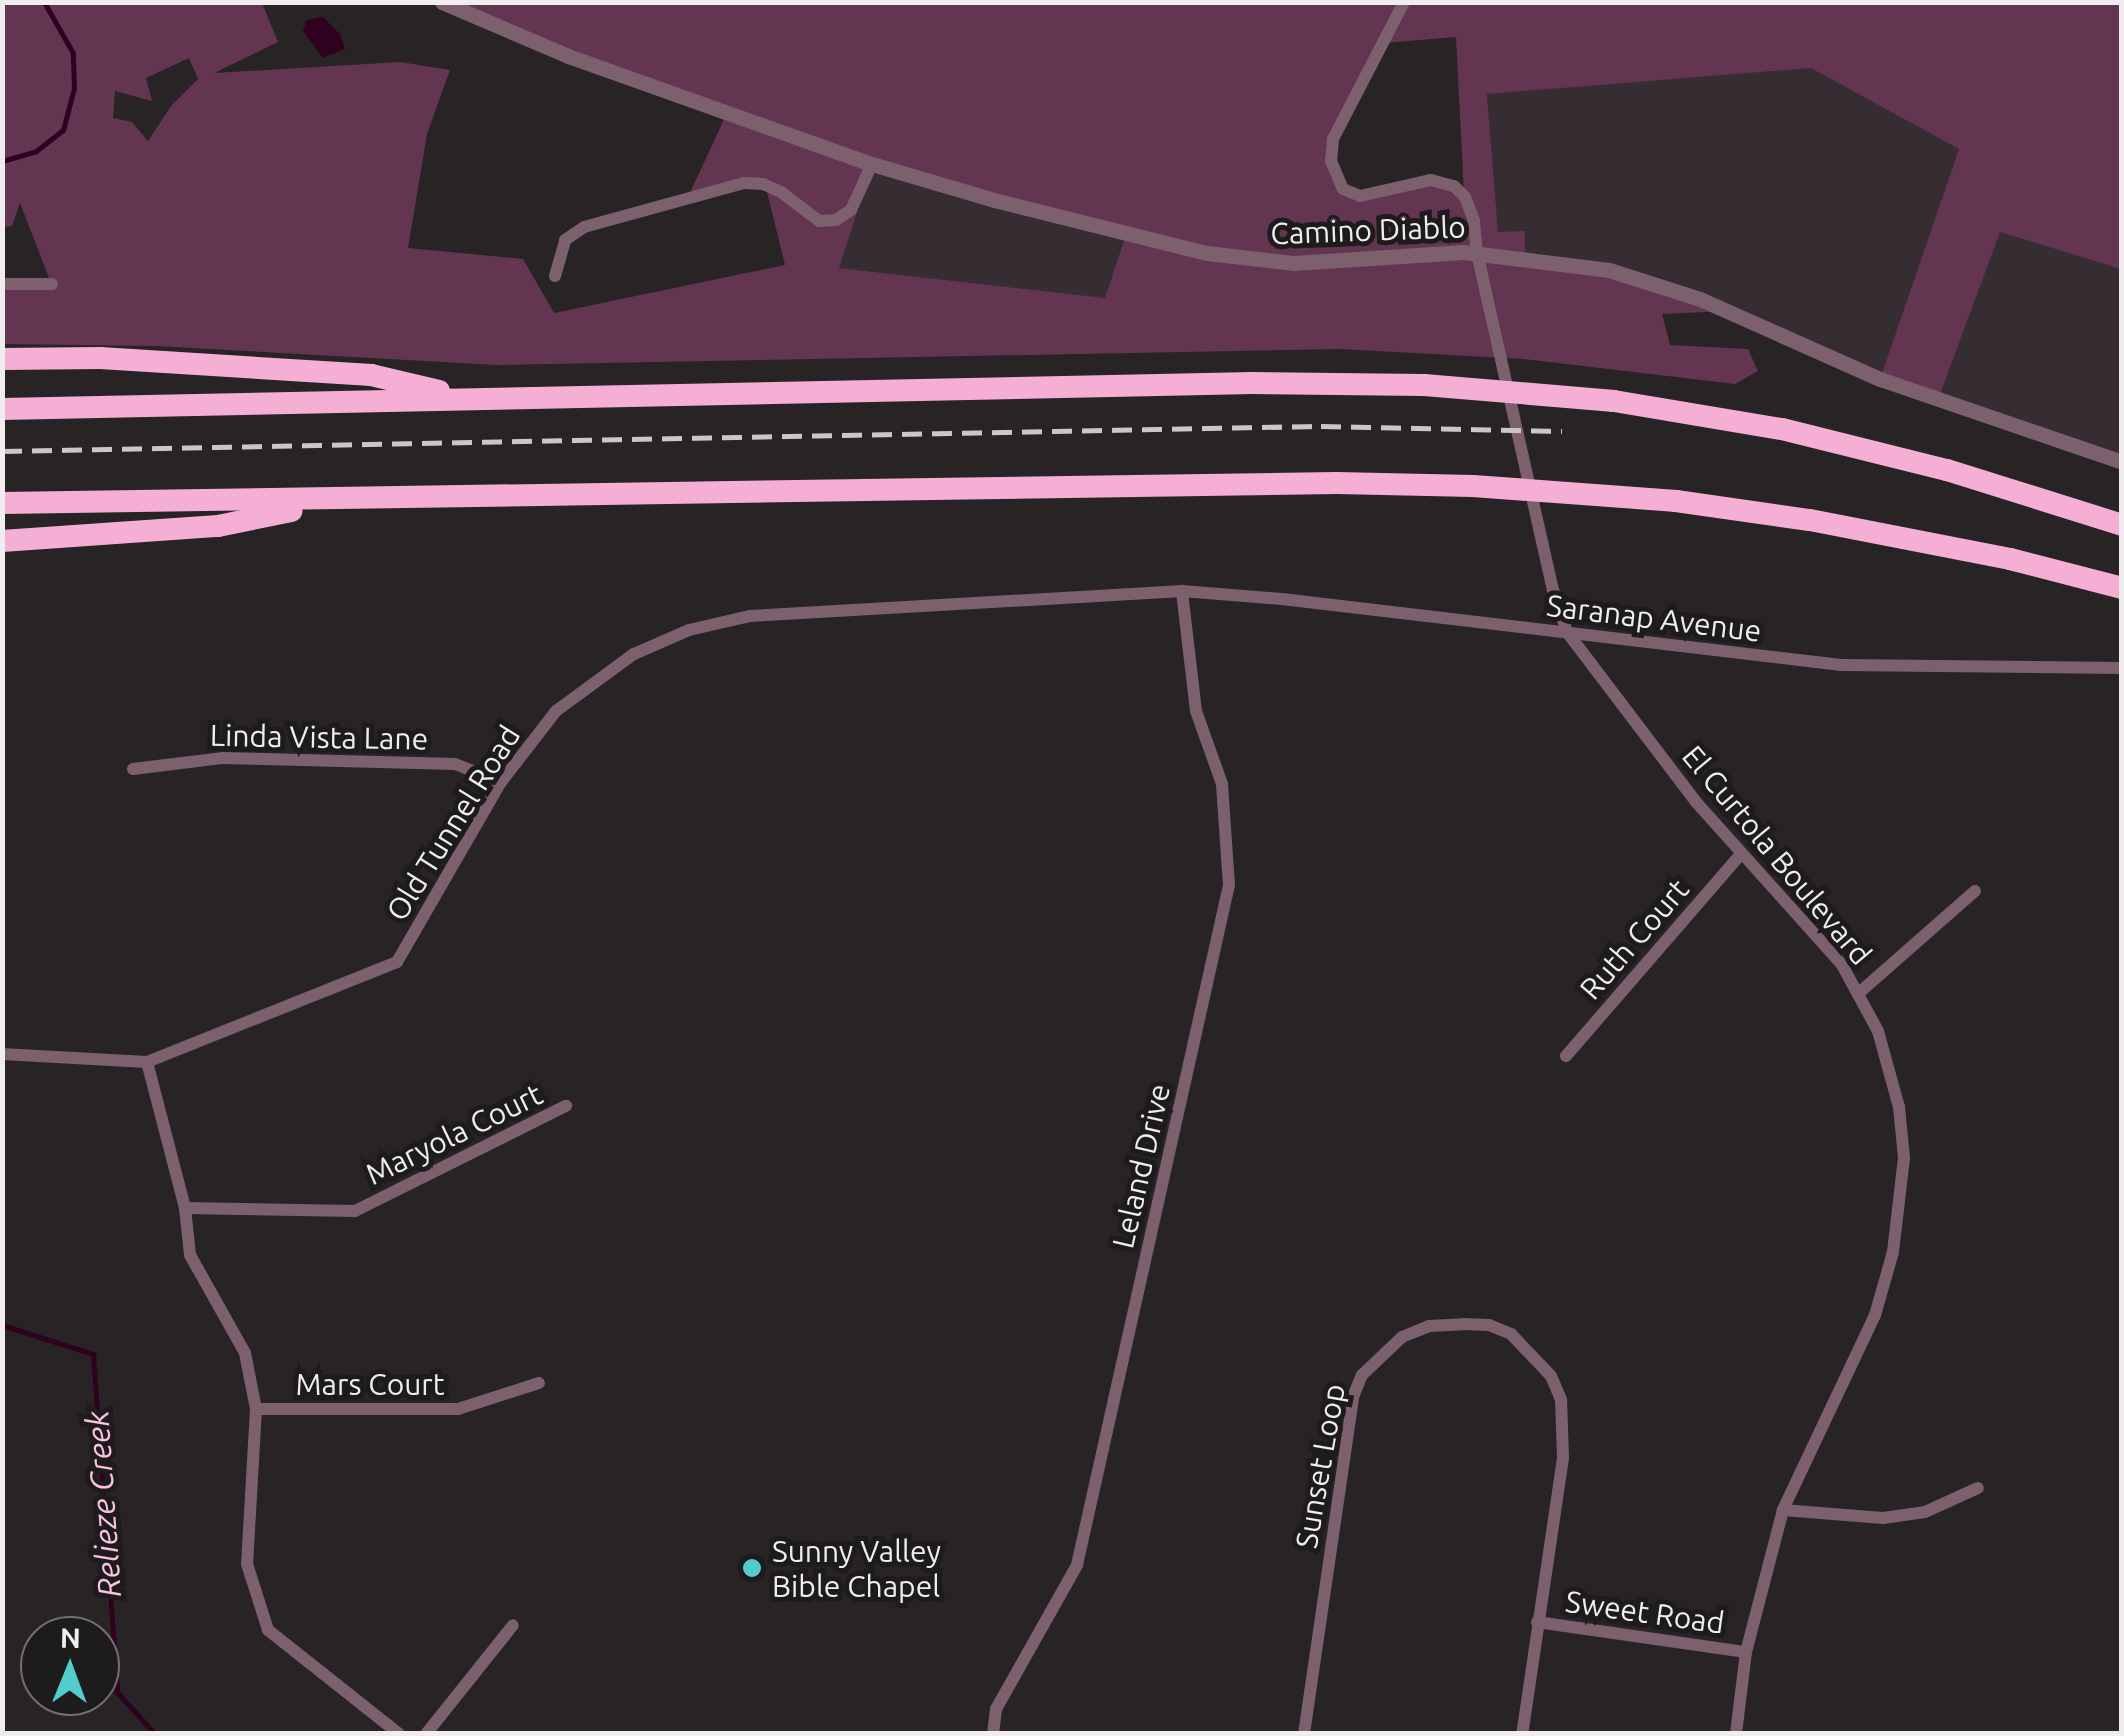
<!DOCTYPE html>
<html>
<head>
<meta charset="utf-8">
<style>
  body { margin:0 }
  #map { position:relative; width:2124px; height:1736px; overflow:hidden; background:#282426; font-family:Ubuntu,sans-serif }
  div>[style] { position:absolute }
  .built>* { inset:0; background:#362d32 }
  .green>* { inset:0; background:#643550 }
  .water>* { inset:0; background:#30001f }
  .stream>* { height:5px; margin:-2.5px; padding:0 2.5px; transform-origin:2.5px; border-radius:2.5px; background:#30001f }
  .minor>* { height:12px; margin:-6px; padding:0 6px; transform-origin:6px; border-radius:6px; background:#7c606e }
  .tertiary>* { height:15px; margin:-7.5px; padding:0 7.5px; transform-origin:7.5px; border-radius:7.5px; background:#7c606e }
  .motorway>* { height:22px; margin:-11px; padding:0 11px; transform-origin:11px; border-radius:11px; background:#f5afd5 }
  .rail>* { height:5px; margin-top:-2.5px; transform-origin:0; background:repeating-linear-gradient(90deg,#c9c7c8 0 20px,transparent 0 30px) }
  .dots>* { width:28px; height:28px; translate:-50% -50%; box-sizing:border-box; border:5px solid #1e1b1d; border-radius:50% }
  span { translate:-50% -50%; white-space:nowrap; text-align:center; line-height:1.15; -webkit-text-stroke:10px #1e1b1d; paint-order:stroke }
  .street-label { font-size:30px; color:#efedee }
  .poi-label { font-size:30px; color:#efedee }
  .left { translate:0 -50%; text-align:left }
  .water-label { font-size:32px; color:#fac2df; font-style:italic }
  .frame { position:absolute; inset:0; border:5px solid #efedee; pointer-events:none }
  .north { position:absolute; left:20px; top:1616px; width:100px; height:100px; box-sizing:border-box; background:#1e1b1d; border:2px solid #726f71; border-radius:50%; rotate:1deg; font-size:28px; font-weight:700; line-height:40px; text-align:center; color:#efedee }
  .north::after { content:''; display:block; margin:auto; width:35px; height:45px; background:#52cdce; clip-path:polygon(50% 0,100% 100%,50% 72%,0 100%) }
</style>
</head>
<body>
<div id="map">
  <div class="built">
    <i style="clip-path:polygon(1812px 68px,1959px 149px,1880px 379px,1700px 299px,1525px 260px,1498px 232px,1487px 93px)"></i>
    <i style="clip-path:polygon(872px 164px,1126px 233px,1105px 298px,838px 268px)"></i>
    <i style="clip-path:polygon(2000px 231px,2121px 269px,2121px 462px,1938px 400px)"></i>
  </div>
  <div class="green">
    <i style="clip-path:polygon(evenodd,2116px 2px,2121px 4px,2121px 269px,2000px 232px,1938px 400px,1880px 379px,1959px 149px,1811px 68px,1487px 94px,1498px 232px,1525px 231px,1525px 260px,1609px 270px,1726px 311px,1662px 314px,1670px 345px,1748px 349px,1758px 371px,1735px 384px,1524px 359px,1340px 349px,497px 365px,156px 346px,3px 344px,3px 284px,51px 283px,20px 203px,12px 226px,3px 227px,3px 3px,262px 3px,278px 42px,214px 73px,400px 62px,450px 70px,427px 134px,408px 248px,523px 259px,554px 313px,785px 265px,767px 192px,744px 183px,688px 197px,727px 113px,442px 3px,2116px 2px,1456px 37px,1464px 195px,1431px 180px,1360px 196px,1343px 189px,1333px 139px,1383px 43px,1456px 37px,2116px 2px,189px 58px,198px 79px,171px 106px,148px 141px,132px 122px,113px 118px,115px 91px,152px 101px,146px 78px,189px 58px,2116px 2px,872px 165px,1126px 234px,1105px 298px,839px 268px,872px 165px)"></i>
  </div>
  <div class="water">
    <i style="clip-path:polygon(323px 17px,340px 34px,345px 49px,323px 58px,303px 31px,307px 20px)"></i>
  </div>
  <div class="stream">
    <i style="left:2px;top:161px;width:35px;rotate:-16deg"></i>
    <i style="left:36px;top:151px;width:34px;rotate:-38deg"></i>
    <i style="left:63px;top:130px;width:43px;rotate:-75.3deg"></i>
    <i style="left:74px;top:88px;width:35px;rotate:-92deg"></i>
    <i style="left:73px;top:53px;width:59px;rotate:-119.6deg"></i>
    <i style="left:2px;top:1325px;width:96px;rotate:17.7deg"></i>
    <i style="left:93px;top:1354px;width:339px;rotate:85.9deg"></i>
    <i style="left:117px;top:1692px;width:57px;rotate:47.9deg"></i>
  </div>
  <div class="minor">
    <i style="left:1404px;top:2px;width:154px;rotate:117.4deg"></i>
    <i style="left:1333px;top:139px;width:22px;rotate:95deg"></i>
    <i style="left:1331px;top:161px;width:30px;rotate:67deg"></i>
    <i style="left:1343px;top:189px;width:18px;rotate:22deg"></i>
    <i style="left:1360px;top:196px;width:73px;rotate:-12.7deg"></i>
    <i style="left:1431px;top:180px;width:24px;rotate:15deg"></i>
    <i style="left:1454px;top:186px;width:16px;rotate:45deg"></i>
    <i style="left:1465px;top:197px;width:26px;rotate:69deg"></i>
    <i style="left:1474px;top:221px;width:32px;rotate:85deg"></i>
    <i style="left:1477px;top:253px;width:345px;rotate:77.3deg"></i>
    <i style="left:1553px;top:590px;width:44px;rotate:71.6deg"></i>
    <i style="left:1567px;top:632px;width:213px;rotate:52.8deg"></i>
    <i style="left:1696px;top:802px;width:219px;rotate:48.1deg"></i>
    <i style="left:1842px;top:965px;width:75px;rotate:61.4deg"></i>
    <i style="left:1878px;top:1031px;width:79px;rotate:74.6deg"></i>
    <i style="left:1899px;top:1107px;width:51px;rotate:84.4deg"></i>
    <i style="left:1904px;top:1158px;width:95px;rotate:96.7deg"></i>
    <i style="left:1893px;top:1252px;width:66px;rotate:105.9deg"></i>
    <i style="left:1875px;top:1315px;width:216px;rotate:115.3deg"></i>
    <i style="left:1783px;top:1510px;width:147px;rotate:104.6deg"></i>
    <i style="left:1746px;top:1652px;width:83px;rotate:97deg"></i>
    <i style="left:555px;top:276px;width:37px;rotate:-74deg"></i>
    <i style="left:565px;top:240px;width:23px;rotate:-34deg"></i>
    <i style="left:584px;top:227px;width:166px;rotate:-15.4deg"></i>
    <i style="left:744px;top:183px;width:19px;rotate:3deg"></i>
    <i style="left:763px;top:184px;width:20px;rotate:24deg"></i>
    <i style="left:781px;top:192px;width:48px;rotate:37.3deg"></i>
    <i style="left:819px;top:221px;width:17px;rotate:-3deg"></i>
    <i style="left:836px;top:220px;width:18px;rotate:-34deg"></i>
    <i style="left:851px;top:210px;width:51px;rotate:-65.5deg"></i>
    <i style="left:2px;top:284px;width:50px"></i>
    <i style="left:133px;top:769px;width:91px;rotate:-7deg"></i>
    <i style="left:223px;top:758px;width:232px;rotate:1.5deg"></i>
    <i style="left:455px;top:764px;width:49px;rotate:21.4deg"></i>
    <i style="left:1860px;top:992px;width:153px;rotate:-41.3deg"></i>
    <i style="left:2px;top:1054px;width:145px;rotate:3.2deg"></i>
    <i style="left:147px;top:1062px;width:269px;rotate:-21.8deg"></i>
    <i style="left:397px;top:962px;width:208px;rotate:-60deg"></i>
    <i style="left:501px;top:782px;width:90px;rotate:-52.2deg"></i>
    <i style="left:556px;top:711px;width:97px;rotate:-36.2deg"></i>
    <i style="left:634px;top:654px;width:60px;rotate:-23.6deg"></i>
    <i style="left:689px;top:630px;width:63px;rotate:-12.9deg"></i>
    <i style="left:750px;top:616px;width:433px;rotate:-3.3deg"></i>
    <i style="left:1182px;top:591px;width:100px;rotate:4.6deg"></i>
    <i style="left:1282px;top:599px;width:563px;rotate:6.73deg"></i>
    <i style="left:1841px;top:665px;width:281px;rotate:0.6deg"></i>
    <i style="left:1566px;top:1056px;width:266px;rotate:-49.1deg"></i>
    <i style="left:147px;top:1062px;width:151px;rotate:75.4deg"></i>
    <i style="left:185px;top:1208px;width:47px;rotate:83.9deg"></i>
    <i style="left:190px;top:1255px;width:112px;rotate:60.7deg"></i>
    <i style="left:245px;top:1353px;width:57px;rotate:78.9deg"></i>
    <i style="left:256px;top:1409px;width:155px;rotate:93.3deg"></i>
    <i style="left:247px;top:1564px;width:69px;rotate:72.3deg"></i>
    <i style="left:268px;top:1630px;width:167px;rotate:38.4deg"></i>
    <i style="left:185px;top:1208px;width:170px;rotate:1deg"></i>
    <i style="left:355px;top:1211px;width:236px;rotate:-26.5deg"></i>
    <i style="left:256px;top:1409px;width:202px"></i>
    <i style="left:458px;top:1409px;width:85px;rotate:-17.8deg"></i>
    <i style="left:1783px;top:1510px;width:100px;rotate:4.6deg"></i>
    <i style="left:1883px;top:1518px;width:42px;rotate:-8.1deg"></i>
    <i style="left:1925px;top:1512px;width:58px;rotate:-24.4deg"></i>
    <i style="left:1537px;top:1622px;width:211px;rotate:8.2deg"></i>
    <i style="left:426px;top:1734px;width:139px;rotate:-51.4deg"></i>
    <i style="left:993px;top:1734px;width:25px;rotate:-83deg"></i>
    <i style="left:996px;top:1709px;width:165px;rotate:-60.6deg"></i>
    <i style="left:1077px;top:1565px;width:697px;rotate:-77.4deg"></i>
    <i style="left:1229px;top:885px;width:101px;rotate:-94deg"></i>
    <i style="left:1222px;top:784px;width:77px;rotate:-109.6deg"></i>
    <i style="left:1196px;top:711px;width:121px;rotate:-96.7deg"></i>
    <i style="left:1304px;top:1734px;width:341px;rotate:-81.7deg"></i>
    <i style="left:1353px;top:1397px;width:24px;rotate:-68deg"></i>
    <i style="left:1362px;top:1375px;width:55px;rotate:-43.5deg"></i>
    <i style="left:1402px;top:1337px;width:29px;rotate:-22deg"></i>
    <i style="left:1429px;top:1326px;width:34px;rotate:-3deg"></i>
    <i style="left:1463px;top:1324px;width:26px;rotate:2deg"></i>
    <i style="left:1489px;top:1325px;width:24px;rotate:22deg"></i>
    <i style="left:1511px;top:1334px;width:58px;rotate:46.4deg"></i>
    <i style="left:1551px;top:1376px;width:26px;rotate:67deg"></i>
    <i style="left:1561px;top:1400px;width:58px;rotate:88deg"></i>
    <i style="left:1563px;top:1458px;width:279px;rotate:98.4deg"></i>
  </div>
  <div class="tertiary">
    <i style="left:442px;top:2px;width:137px;rotate:23.2deg"></i>
    <i style="left:568px;top:56px;width:323px;rotate:19.6deg"></i>
    <i style="left:872px;top:164px;width:127px;rotate:16.4deg"></i>
    <i style="left:994px;top:200px;width:219px;rotate:14deg"></i>
    <i style="left:1207px;top:253px;width:88px;rotate:6.6deg"></i>
    <i style="left:1294px;top:263px;width:170px;rotate:-3.7deg"></i>
    <i style="left:1464px;top:252px;width:146px;rotate:7.1deg"></i>
    <i style="left:1609px;top:270px;width:96px;rotate:17.7deg"></i>
    <i style="left:1700px;top:299px;width:197px;rotate:24deg"></i>
    <i style="left:1880px;top:379px;width:256px;rotate:18.9deg"></i>
  </div>
  <div class="motorway">
    <i style="left:2px;top:359px;width:98px;rotate:-0.6deg"></i>
    <i style="left:100px;top:358px;width:272px;rotate:3.6deg"></i>
    <i style="left:371px;top:375px;width:70px;rotate:13.2deg"></i>
    <i style="left:2px;top:409px;width:1251px;rotate:-1.19deg"></i>
    <i style="left:1253px;top:383px;width:171px;rotate:0.7deg"></i>
    <i style="left:1424px;top:385px;width:191px;rotate:4.8deg"></i>
    <i style="left:1614px;top:401px;width:170px;rotate:9.5deg"></i>
    <i style="left:1782px;top:429px;width:170px;rotate:14deg"></i>
    <i style="left:1947px;top:470px;width:183px;rotate:17.4deg"></i>
    <i style="left:2px;top:503px;width:1335px;rotate:-0.86deg"></i>
    <i style="left:1337px;top:483px;width:136px;rotate:1.3deg"></i>
    <i style="left:1473px;top:486px;width:204px;rotate:4.2deg"></i>
    <i style="left:1676px;top:501px;width:135px;rotate:8.1deg"></i>
    <i style="left:1810px;top:520px;width:204px;rotate:11deg"></i>
    <i style="left:2010px;top:559px;width:116px;rotate:14.5deg"></i>
    <i style="left:2px;top:541px;width:217px;rotate:-4deg"></i>
    <i style="left:218px;top:526px;width:75px;rotate:-11.6deg"></i>
  </div>
  <div class="rail">
    <i style="left:2px;top:451px;width:1319px;rotate:-1.09deg"></i>
    <i style="left:1321px;top:426px;width:241px;rotate:1.2deg"></i>
  </div>
  <div class="dots">
    <i style="left:752px;top:1568px;background:#52cdce"></i>
  </div>
  <div class="street-label">
    <span style="left:1368px;top:230px;rotate:-2deg">Camino Diablo</span>
    <span style="left:1654px;top:618px;rotate:7deg">Saranap Avenue</span>
    <span style="left:319px;top:737px;rotate:1deg">Linda Vista Lane</span>
    <span style="left:453px;top:823px;rotate:-58deg">Old Tunnel Road</span>
    <span style="left:1777px;top:855px;rotate:50deg">El Curtola Boulevard</span>
    <span style="left:1634px;top:939px;rotate:-49deg">Ruth Court</span>
    <span style="left:454px;top:1134px;rotate:-26deg">Maryola Court</span>
    <span style="left:1141px;top:1166px;rotate:-77deg">Leland Drive</span>
    <span style="left:370px;top:1384px">Mars Court</span>
    <span style="left:1320px;top:1466px;rotate:-80deg">Sunset Loop</span>
    <span style="left:1645px;top:1612px;rotate:8deg">Sweet Road</span>
  </div>
  <div class="poi-label">
    <span class="left" style="left:772px;top:1568px">Sunny Valley<br>Bible Chapel</span>
  </div>
  <div class="water-label">
    <span style="left:103px;top:1504px;rotate:-94deg">Relieze Creek</span>
  </div>
  <div class="frame"></div>
  <div class="north">N</div>
</div>
</body>
</html>
